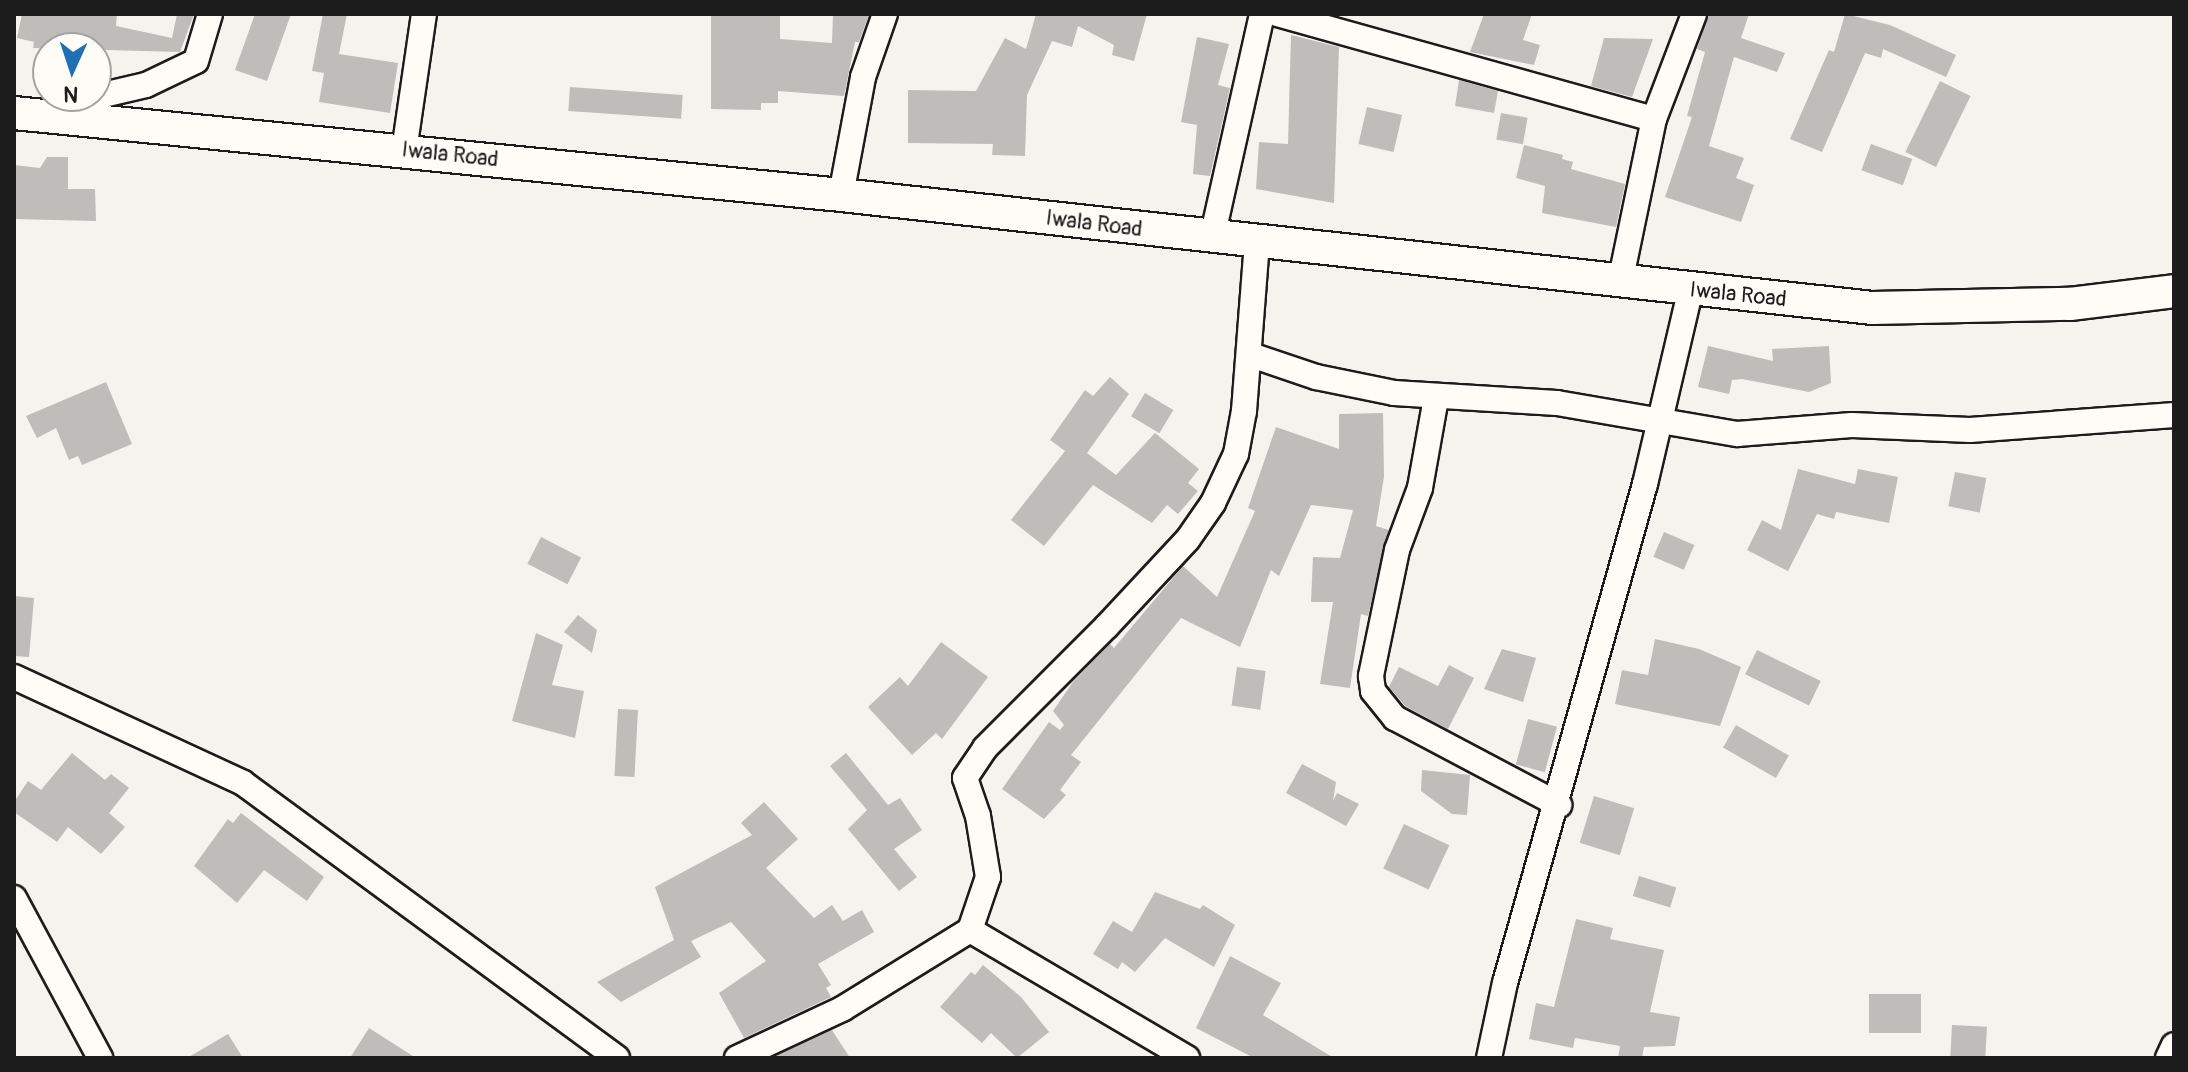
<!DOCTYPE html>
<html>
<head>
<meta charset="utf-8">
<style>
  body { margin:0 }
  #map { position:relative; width:2188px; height:1072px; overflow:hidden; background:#f4f3ee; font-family:Pangolin,sans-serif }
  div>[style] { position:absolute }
  .building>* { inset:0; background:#bebdba; transform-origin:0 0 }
  .roads { filter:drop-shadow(2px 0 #1c1c1c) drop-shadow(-2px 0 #1c1c1c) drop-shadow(0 2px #1c1c1c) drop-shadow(0 -2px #1c1c1c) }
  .street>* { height:24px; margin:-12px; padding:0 12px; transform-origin:12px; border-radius:12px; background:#fdfcf7 }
  .secondary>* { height:32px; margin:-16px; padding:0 16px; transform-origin:16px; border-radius:16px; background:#fdfcf7 }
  span { translate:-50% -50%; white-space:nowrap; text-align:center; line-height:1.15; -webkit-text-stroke:7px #fdfcf7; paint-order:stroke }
  .street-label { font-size:22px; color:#1c1c1c }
  .frame { position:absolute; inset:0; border:16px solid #1c1c1c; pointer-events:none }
  .north { position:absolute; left:32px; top:32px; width:80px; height:80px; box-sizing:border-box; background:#fdfcf7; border:2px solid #a3a29f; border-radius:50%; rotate:183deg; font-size:22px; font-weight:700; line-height:32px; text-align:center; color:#1c1c1c }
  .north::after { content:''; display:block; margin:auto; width:28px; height:36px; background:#1f6fb2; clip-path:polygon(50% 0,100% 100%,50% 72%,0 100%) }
</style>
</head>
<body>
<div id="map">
  <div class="building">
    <i style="clip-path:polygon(22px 14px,117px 14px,116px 26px,172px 38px,177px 14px,194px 14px,180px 52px,33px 48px,34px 42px,17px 38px)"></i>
    <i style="clip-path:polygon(255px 14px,291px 14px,267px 81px,235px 70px)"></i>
    <i style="clip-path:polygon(323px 14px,347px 14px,339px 54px,398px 63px,390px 113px,319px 102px,324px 73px,312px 71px)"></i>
    <i style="clip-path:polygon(711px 14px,780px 14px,780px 39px,832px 43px,833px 14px,869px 14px,859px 42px,855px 42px,844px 96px,778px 91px,778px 103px,761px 103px,761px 110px,711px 109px)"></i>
    <i style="clip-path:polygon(1036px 14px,1147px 14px,1134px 61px,1112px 55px,1114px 45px,1078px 26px,1072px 47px,1052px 41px,1027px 95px,1025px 156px,992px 155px,993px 144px,908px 143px,908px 90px,976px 91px,1005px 38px,1026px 49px)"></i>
    <i style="clip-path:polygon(1484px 14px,1532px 14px,1523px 40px,1540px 45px,1534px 65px,1470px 52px)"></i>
    <i style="clip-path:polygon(1709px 14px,1749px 14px,1741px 38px,1785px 53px,1777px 72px,1734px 57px,1709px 146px,1744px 158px,1736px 178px,1754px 185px,1741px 222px,1665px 197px,1692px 117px,1687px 116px,1705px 52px,1697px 49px)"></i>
    <i style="clip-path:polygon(1845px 14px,1890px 25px,1956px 55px,1946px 77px,1883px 49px,1881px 58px,1865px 53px,1822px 152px,1790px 139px,1829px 50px,1834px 52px)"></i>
    <i style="clip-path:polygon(1291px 35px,1339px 47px,1334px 203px,1256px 189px,1259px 142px,1288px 144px)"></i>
    <i style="clip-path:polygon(1197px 37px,1229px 44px,1218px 85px,1230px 88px,1210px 176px,1193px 174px,1197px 125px,1181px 122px)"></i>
    <i style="clip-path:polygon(1604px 38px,1653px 39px,1632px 97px,1591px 86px)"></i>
    <i style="clip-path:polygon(1459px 80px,1498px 91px,1494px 113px,1455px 106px)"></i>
    <i style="left:1940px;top:81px;width:34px;height:79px;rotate:26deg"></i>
    <i style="left:570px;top:87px;width:113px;height:24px;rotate:4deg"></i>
    <i style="left:1367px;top:107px;width:36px;height:38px;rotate:13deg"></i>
    <i style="left:1501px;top:113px;width:27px;height:27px;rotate:10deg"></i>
    <i style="left:1871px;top:144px;width:44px;height:28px;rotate:20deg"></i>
    <i style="clip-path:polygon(1524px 145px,1563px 155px,1562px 159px,1573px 162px,1571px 169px,1625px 184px,1616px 227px,1542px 213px,1545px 186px,1516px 178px)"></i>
    <i style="clip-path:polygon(47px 157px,68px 157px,68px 189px,95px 189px,96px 221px,14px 219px,14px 165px,40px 168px)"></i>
    <i style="clip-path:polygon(1708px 346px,1773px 361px,1772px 349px,1829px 346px,1831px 383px,1809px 392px,1742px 379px,1732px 380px,1729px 394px,1698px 387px)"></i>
    <i style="clip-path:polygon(1110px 377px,1129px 394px,1087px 453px,1116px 475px,1155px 433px,1199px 469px,1188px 483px,1198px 491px,1178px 514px,1167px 505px,1152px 523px,1093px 485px,1044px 546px,1011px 520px,1065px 451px,1050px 440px,1085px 390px,1093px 396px)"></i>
    <i style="clip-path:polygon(106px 382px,132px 444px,82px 465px,78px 456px,69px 460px,56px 428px,37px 438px,26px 416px)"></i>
    <i style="left:1145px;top:393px;width:33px;height:27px;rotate:31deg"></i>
    <i style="clip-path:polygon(1383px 413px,1384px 477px,1376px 526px,1389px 530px,1368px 616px,1361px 614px,1350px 688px,1320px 684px,1333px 602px,1311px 602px,1313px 557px,1340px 558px,1353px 510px,1311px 505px,1279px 576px,1271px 570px,1240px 647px,1181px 618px,1071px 755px,1081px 762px,1060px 790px,1066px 795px,1044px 819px,1002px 789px,1049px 722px,1060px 730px,1064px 725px,1053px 711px,1073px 682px,1110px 644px,1114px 648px,1183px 566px,1217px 597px,1255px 511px,1248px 508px,1276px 427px,1339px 449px,1339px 414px)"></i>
    <i style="clip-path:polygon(1798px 469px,1855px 484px,1858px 469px,1898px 477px,1889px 523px,1836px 512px,1834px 519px,1817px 514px,1788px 571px,1747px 550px,1762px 520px,1781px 530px)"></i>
    <i style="left:1955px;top:472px;width:32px;height:35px;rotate:11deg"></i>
    <i style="left:1664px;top:532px;width:33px;height:27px;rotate:23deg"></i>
    <i style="left:541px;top:537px;width:45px;height:30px;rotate:27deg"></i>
    <i style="clip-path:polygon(14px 596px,34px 598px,29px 657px,14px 656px)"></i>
    <i style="clip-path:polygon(578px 615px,597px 630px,592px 653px,564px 632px)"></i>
    <i style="clip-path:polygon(536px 633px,563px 645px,552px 685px,584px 691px,575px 738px,512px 721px)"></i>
    <i style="clip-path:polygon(1655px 639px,1699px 649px,1741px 667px,1720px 726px,1615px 704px,1622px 670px,1648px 675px)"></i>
    <i style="clip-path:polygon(941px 642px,988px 677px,942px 739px,936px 733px,912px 755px,868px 707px,900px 677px,908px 686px)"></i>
    <i style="clip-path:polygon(1502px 649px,1536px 658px,1523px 702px,1484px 689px)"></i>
    <i style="left:1757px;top:650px;width:71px;height:27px;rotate:26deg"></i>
    <i style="clip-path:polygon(1449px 665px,1474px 678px,1448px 729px,1405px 706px,1389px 687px,1399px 667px,1438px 686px)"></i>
    <i style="left:1237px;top:667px;width:29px;height:39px;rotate:8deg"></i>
    <i style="left:618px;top:709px;width:20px;height:67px;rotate:3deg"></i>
    <i style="left:1528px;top:719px;width:30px;height:47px;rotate:15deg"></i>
    <i style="left:1736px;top:725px;width:61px;height:26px;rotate:30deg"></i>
    <i style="clip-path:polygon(72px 753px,105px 780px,111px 774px,129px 788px,109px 813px,125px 827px,101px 854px,68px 827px,57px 842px,14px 812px,14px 802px,28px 781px,41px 790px)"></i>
    <i style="clip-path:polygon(846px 753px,888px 805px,900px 798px,922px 830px,894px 849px,917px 877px,899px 891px,848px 829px,867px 810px,830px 766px)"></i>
    <i style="clip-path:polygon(1302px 764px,1336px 782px,1333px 801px,1337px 793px,1359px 804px,1346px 826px,1286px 793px)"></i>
    <i style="clip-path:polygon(1422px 770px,1470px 775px,1467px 815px,1452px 814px,1421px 791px)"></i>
    <i style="left:1594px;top:796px;width:42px;height:49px;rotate:17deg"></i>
    <i style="clip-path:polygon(764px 802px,798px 839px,766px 868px,814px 918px,832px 905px,843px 921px,862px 910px,874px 932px,818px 964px,831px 985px,826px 988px,831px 997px,744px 1038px,719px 993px,766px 961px,731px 922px,691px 941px,701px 957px,621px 1002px,597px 982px,674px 940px,655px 887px,752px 835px,741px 823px)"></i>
    <i style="clip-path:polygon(241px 813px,324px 877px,307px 901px,264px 870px,237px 903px,194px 866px,228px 819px,233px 823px)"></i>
    <i style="left:1404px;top:824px;width:50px;height:49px;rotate:25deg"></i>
    <i style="left:1639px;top:876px;width:39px;height:21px;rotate:17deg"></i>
    <i style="clip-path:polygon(1155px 892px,1200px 909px,1203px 905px,1235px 925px,1214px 967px,1165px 938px,1135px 972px,1122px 962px,1118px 969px,1093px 954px,1113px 921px,1132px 932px)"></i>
    <i style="clip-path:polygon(1576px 919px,1613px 928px,1610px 939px,1664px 950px,1650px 1012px,1680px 1017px,1675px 1046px,1644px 1047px,1642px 1058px,1618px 1058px,1620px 1046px,1575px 1038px,1573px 1048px,1529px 1039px,1536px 1003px,1554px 1007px)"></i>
    <i style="clip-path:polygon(1230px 956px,1281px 983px,1263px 1015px,1334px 1058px,1254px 1058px,1196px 1028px)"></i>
    <i style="clip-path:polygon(983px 965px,1021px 997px,1049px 1032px,1017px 1058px,991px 1033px,982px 1043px,940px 1007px,971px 972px,975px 975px)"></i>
    <i style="left:1869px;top:994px;width:52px;height:39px"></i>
    <i style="left:1952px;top:1025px;width:35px;height:33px;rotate:3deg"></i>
    <i style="clip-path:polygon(369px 1028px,416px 1058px,350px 1058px)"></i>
    <i style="clip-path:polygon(832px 1030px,850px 1058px,772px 1058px)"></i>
    <i style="clip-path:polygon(228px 1034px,243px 1058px,187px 1058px)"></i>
  </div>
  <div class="roads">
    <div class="street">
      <i style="left:1277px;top:14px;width:391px;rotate:15.6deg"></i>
      <i style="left:68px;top:116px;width:41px;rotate:-31deg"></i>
      <i style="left:103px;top:95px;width:44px;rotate:-13.1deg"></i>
      <i style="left:146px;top:85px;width:55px;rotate:-25.6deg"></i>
      <i style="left:196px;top:61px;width:49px;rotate:-73.4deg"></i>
      <i style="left:404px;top:151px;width:138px;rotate:-81.7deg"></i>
      <i style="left:841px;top:195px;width:120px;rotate:-79.4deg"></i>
      <i style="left:863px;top:77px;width:67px;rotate:-70.8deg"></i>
      <i style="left:1212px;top:238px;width:230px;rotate:-77.4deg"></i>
      <i style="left:1621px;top:278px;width:162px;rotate:-78.3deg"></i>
      <i style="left:1654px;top:119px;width:112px;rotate:-69.1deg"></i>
      <i style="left:1251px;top:355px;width:69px;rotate:18.7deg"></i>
      <i style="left:1316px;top:377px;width:80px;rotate:11.6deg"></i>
      <i style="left:1394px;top:393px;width:163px;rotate:3.5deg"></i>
      <i style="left:1557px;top:403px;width:183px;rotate:9.8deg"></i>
      <i style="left:1737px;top:434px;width:115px;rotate:-4.5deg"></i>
      <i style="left:1852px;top:425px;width:118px;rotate:2.4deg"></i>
      <i style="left:1970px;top:430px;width:205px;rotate:-4.2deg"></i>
      <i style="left:1436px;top:398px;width:91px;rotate:100.1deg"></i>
      <i style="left:1420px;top:488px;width:66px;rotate:110.4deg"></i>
      <i style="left:1397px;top:550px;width:129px;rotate:101.7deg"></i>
      <i style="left:1371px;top:676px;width:15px;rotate:82deg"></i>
      <i style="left:1373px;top:691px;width:35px;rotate:51deg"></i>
      <i style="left:1395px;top:718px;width:186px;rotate:27.9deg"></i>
      <i style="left:14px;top:677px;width:252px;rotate:24.8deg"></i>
      <i style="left:243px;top:783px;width:464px;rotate:36.3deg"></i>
      <i style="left:14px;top:898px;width:182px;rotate:61.7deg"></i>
      <i style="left:970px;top:930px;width:252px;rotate:30.5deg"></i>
      <i style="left:737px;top:1058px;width:116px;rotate:-25deg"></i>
      <i style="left:842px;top:1009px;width:150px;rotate:-31.7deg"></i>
      <i style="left:970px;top:930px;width:56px;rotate:-71.2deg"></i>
      <i style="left:988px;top:877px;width:62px;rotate:-99.3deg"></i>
      <i style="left:978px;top:816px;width:40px;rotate:-108.9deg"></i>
      <i style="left:965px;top:778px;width:36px;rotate:-56deg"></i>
      <i style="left:985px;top:748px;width:171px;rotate:-45deg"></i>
      <i style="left:1106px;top:627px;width:120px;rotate:-47deg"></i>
      <i style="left:1188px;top:539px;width:44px;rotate:-55.2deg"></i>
      <i style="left:1213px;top:503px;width:54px;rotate:-64.9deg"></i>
      <i style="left:1236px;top:454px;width:44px;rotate:-79.5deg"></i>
      <i style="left:1244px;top:411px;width:169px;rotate:-85.6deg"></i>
      <i style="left:1489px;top:1058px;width:77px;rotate:-78deg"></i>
      <i style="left:1505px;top:983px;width:518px;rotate:-74.33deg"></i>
      <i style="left:1645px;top:484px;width:197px;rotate:-76.8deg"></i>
      <i style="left:2168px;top:1058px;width:14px;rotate:-65deg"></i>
    </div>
    <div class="secondary">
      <i style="left:14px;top:113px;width:831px;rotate:5.66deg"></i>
      <i style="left:841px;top:195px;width:1037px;rotate:6.25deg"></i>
      <i style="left:1872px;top:308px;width:198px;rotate:-1.2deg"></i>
      <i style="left:2070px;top:304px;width:105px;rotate:-7.1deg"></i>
    </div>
  </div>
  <div class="street-label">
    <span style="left:450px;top:155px;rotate:6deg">Iwala Road</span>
    <span style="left:1094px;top:224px;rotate:7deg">Iwala Road</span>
    <span style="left:1738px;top:295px;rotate:6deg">Iwala Road</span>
  </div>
  <div class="frame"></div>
  <div class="north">N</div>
</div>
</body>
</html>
